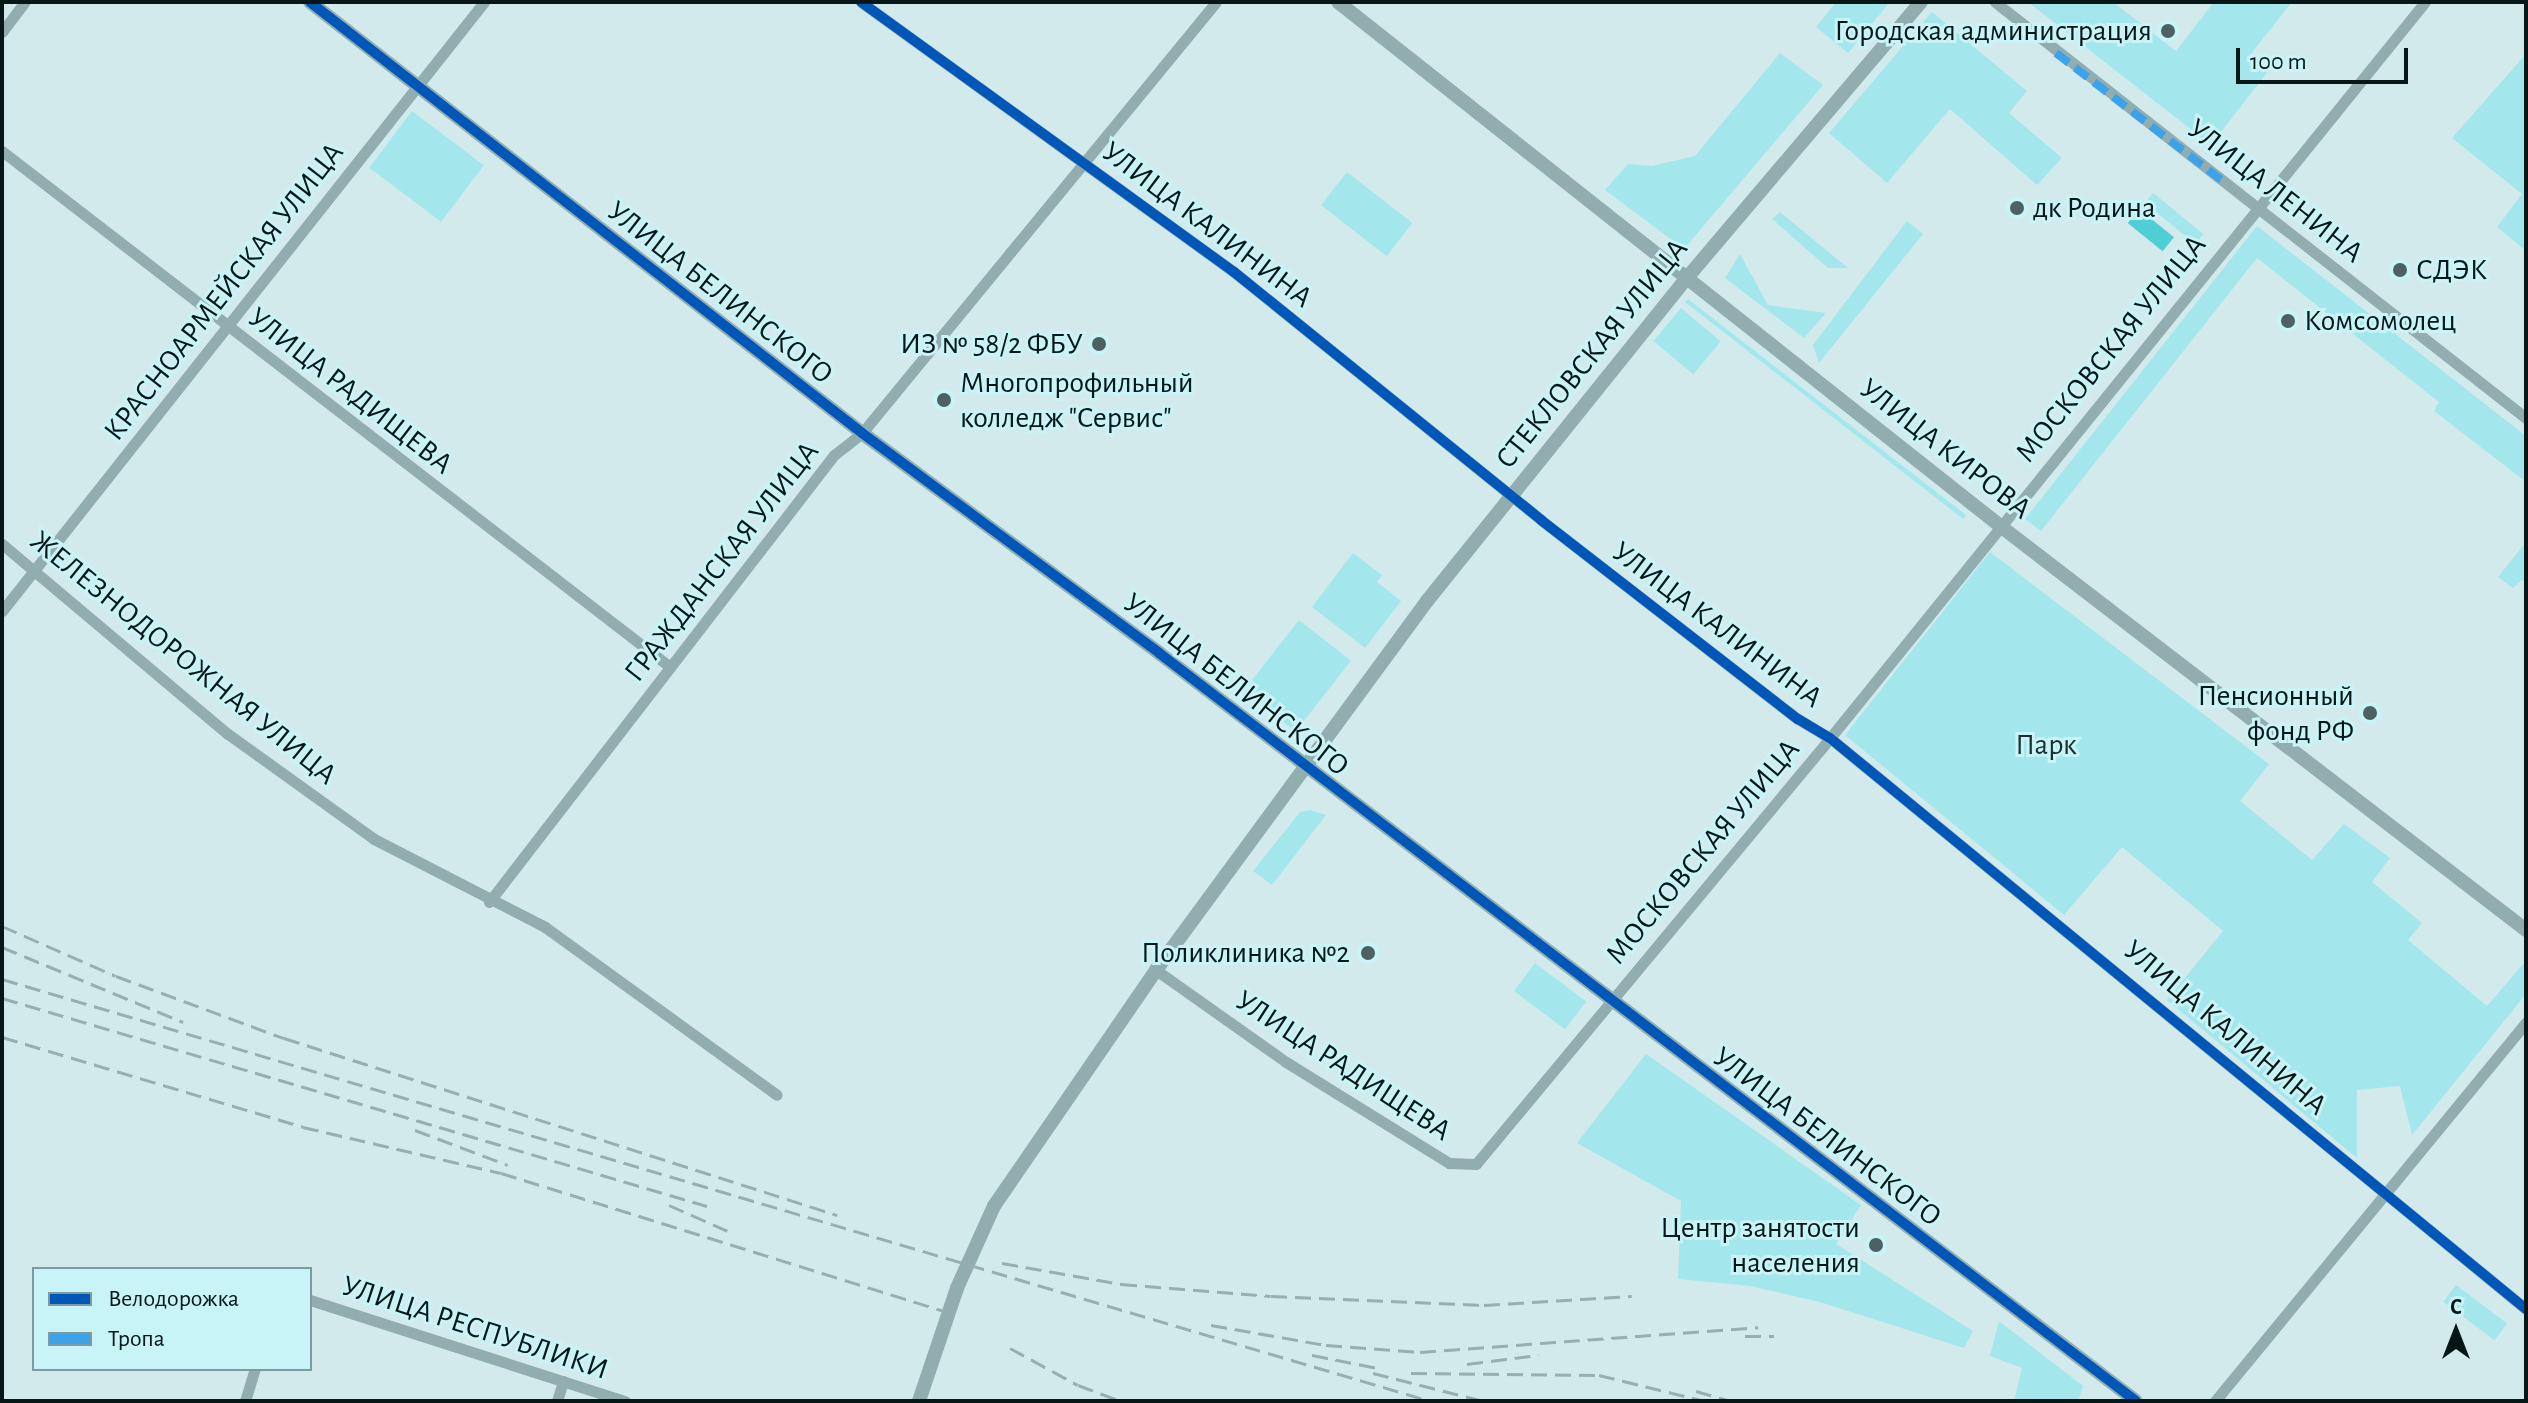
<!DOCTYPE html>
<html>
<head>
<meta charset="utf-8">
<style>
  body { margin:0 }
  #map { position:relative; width:2528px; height:1403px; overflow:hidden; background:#d2eaec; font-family:"Alegreya Sans",sans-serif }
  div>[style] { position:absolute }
  .green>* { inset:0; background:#a3e7ec; transform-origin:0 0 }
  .water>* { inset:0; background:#4fced6; transform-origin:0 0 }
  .minor>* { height:11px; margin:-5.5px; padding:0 5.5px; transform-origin:5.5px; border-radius:5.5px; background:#91adaf }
  .tertiary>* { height:14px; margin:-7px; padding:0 7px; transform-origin:7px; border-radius:7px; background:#91adaf }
  .rail>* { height:3px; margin-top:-1.5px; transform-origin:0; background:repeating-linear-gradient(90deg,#98aeb0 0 16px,transparent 0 24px) }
  .quiet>* { height:8px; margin-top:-4px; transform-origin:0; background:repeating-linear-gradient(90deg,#3ca2ea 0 16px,transparent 0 24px) }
  .cycleway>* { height:10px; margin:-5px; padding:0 5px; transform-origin:5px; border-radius:5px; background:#0057b8 }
  .dots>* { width:22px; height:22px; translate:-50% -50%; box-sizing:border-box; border:4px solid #c8f3f7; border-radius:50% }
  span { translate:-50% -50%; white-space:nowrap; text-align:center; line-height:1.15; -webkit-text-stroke:6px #c8f3f7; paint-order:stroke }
  .poi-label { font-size:30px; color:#071718 }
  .right { translate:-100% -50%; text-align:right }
  .left { translate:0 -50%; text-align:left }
  .street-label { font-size:30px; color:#071718 }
  .park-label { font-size:30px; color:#183032 }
  .frame { position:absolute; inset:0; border:4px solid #071718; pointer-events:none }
  .legend { position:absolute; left:32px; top:1267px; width:280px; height:104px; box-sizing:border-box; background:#c8f3f7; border:2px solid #7b9b9e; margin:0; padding:10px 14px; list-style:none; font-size:24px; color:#071718 }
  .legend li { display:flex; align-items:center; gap:16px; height:40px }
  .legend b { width:40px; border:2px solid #7b9b9e }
  .north { position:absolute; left:2416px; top:1291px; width:80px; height:80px; -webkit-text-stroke:6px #c8f3f7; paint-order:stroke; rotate:0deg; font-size:22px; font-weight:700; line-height:32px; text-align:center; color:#071718 }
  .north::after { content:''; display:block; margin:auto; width:28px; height:36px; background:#071718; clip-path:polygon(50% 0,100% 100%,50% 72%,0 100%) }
  .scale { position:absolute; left:2236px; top:48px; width:172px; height:36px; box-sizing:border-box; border:4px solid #071718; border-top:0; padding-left:10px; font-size:24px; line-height:28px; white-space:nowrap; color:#071718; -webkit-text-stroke:6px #c8f3f7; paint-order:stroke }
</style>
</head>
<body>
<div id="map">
  <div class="green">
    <i style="clip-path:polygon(1836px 2px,1890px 2px,1848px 53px,1816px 27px)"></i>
    <i style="clip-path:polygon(2028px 2px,2113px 2px,2176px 51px,2214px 2px,2292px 2px,2250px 55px,2269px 70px,2211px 145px)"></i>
    <i style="clip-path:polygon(1932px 12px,2027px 91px,2009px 113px,2062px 158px,2037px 185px,1950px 109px,1887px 183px,1829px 133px)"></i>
    <i style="clip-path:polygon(1780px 53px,1823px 85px,1684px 249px,1605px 190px,1628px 164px,1652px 166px,1695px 156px)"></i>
    <i style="clip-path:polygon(2526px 54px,2526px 251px,2497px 227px,2522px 194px,2452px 138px)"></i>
    <i style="left:412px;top:111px;width:90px;height:71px;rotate:37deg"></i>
    <i style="left:1347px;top:172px;width:83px;height:42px;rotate:38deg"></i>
    <i style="left:2153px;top:193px;width:65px;height:13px;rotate:39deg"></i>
    <i style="clip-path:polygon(1780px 212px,1848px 268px,1828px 268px,1772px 219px)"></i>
    <i style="clip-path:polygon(1907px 221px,1923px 234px,1819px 363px,1813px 345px)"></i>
    <i style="clip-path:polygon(2257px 226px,2526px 436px,2526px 482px,2434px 411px,2439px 402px,2257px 258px,2041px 531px,2025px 519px)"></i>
    <i style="clip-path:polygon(1740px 254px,1768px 305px,1826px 313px,1804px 338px,1725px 278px)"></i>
    <i style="clip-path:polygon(1688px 299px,1966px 515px,1963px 519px,1685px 302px)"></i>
    <i style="left:1681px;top:308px;width:52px;height:43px;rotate:40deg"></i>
    <i style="clip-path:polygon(2526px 542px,2526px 583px,2522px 580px,2513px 588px,2498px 577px)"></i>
    <i style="clip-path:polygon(1990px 552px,2269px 764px,2240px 801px,2312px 860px,2344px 824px,2390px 858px,2372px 882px,2422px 923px,2408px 940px,2487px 1006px,2523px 964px,2526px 967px,2526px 994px,2412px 1135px,2400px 1086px,2357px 1090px,2357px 1158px,2167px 1000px,2223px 931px,2122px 847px,2064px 915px,1845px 735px)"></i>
    <i style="clip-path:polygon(1353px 553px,1382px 575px,1377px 582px,1401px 601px,1365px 648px,1312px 607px)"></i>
    <i style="left:1299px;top:620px;width:66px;height:90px;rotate:38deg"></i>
    <i style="clip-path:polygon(1310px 810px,1326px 815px,1272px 885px,1253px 871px,1300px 812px)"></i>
    <i style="left:1535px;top:963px;width:64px;height:35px;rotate:37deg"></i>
    <i style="clip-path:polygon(1646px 1054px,1861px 1205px,1836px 1244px,1973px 1331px,1964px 1348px,1820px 1302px,1750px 1286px,1678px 1279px,1681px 1201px,1577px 1143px)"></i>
    <i style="left:2456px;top:1285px;width:64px;height:21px;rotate:37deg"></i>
    <i style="clip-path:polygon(1999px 1321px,2083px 1386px,2078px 1401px,2014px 1401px,2022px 1368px,1990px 1356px)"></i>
  </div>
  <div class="water">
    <i style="left:2139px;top:209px;width:45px;height:18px;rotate:39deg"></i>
  </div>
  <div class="minor">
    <i style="left:861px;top:2px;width:460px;rotate:35.9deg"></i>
    <i style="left:1234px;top:272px;width:395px;rotate:38.9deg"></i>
    <i style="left:1541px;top:520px;width:325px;rotate:37.8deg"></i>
    <i style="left:1798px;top:719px;width:37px;rotate:31deg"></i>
    <i style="left:1830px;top:738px;width:900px;rotate:39.37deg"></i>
    <i style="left:1995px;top:2px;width:675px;rotate:38.08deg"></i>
    <i style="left:2px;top:32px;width:38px;rotate:-53deg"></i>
    <i style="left:2px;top:151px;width:844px;rotate:37.68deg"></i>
    <i style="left:2px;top:544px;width:295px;rotate:40.1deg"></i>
    <i style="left:228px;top:734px;width:180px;rotate:35.7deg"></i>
    <i style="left:374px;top:839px;width:192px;rotate:27.2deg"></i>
    <i style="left:545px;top:927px;width:286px;rotate:35.9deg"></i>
    <i style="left:2px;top:611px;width:777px;rotate:-51.64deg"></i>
    <i style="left:489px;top:902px;width:565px;rotate:-52.34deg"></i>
    <i style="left:834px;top:455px;width:36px;rotate:-38deg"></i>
    <i style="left:862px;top:433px;width:558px;rotate:-50.6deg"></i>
    <i style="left:1156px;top:970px;width:159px;rotate:35.3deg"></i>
    <i style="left:1286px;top:1062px;width:192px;rotate:31.8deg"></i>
    <i style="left:1449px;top:1163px;width:27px;rotate:2deg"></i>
    <i style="left:1476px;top:1164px;width:554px;rotate:-50.27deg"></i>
    <i style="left:1830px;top:738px;width:946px;rotate:-51.05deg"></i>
    <i style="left:310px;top:1300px;width:331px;rotate:17.8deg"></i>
    <i style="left:245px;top:1401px;width:34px;rotate:-73deg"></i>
    <i style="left:557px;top:1401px;width:21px;rotate:-73deg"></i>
    <i style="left:2215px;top:1401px;width:490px;rotate:-50.6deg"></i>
  </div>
  <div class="tertiary">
    <i style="left:310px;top:2px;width:700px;rotate:37.98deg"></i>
    <i style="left:862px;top:433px;width:370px;rotate:36.5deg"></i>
    <i style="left:1159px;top:653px;width:1230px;rotate:37.44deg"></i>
    <i style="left:1338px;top:2px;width:843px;rotate:38.35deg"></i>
    <i style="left:1999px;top:525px;width:665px;rotate:37.54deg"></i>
    <i style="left:919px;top:1401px;width:119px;rotate:-71.4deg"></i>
    <i style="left:957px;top:1288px;width:90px;rotate:-65.7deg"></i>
    <i style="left:994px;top:1206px;width:286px;rotate:-55.5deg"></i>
    <i style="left:1156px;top:970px;width:458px;rotate:-53.7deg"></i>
    <i style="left:1427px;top:601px;width:413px;rotate:-51.2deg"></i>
    <i style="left:1686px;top:279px;width:363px;rotate:-49.7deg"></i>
  </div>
  <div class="rail">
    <i style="left:2px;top:926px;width:124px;rotate:23.7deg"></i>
    <i style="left:116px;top:976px;width:179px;rotate:20.3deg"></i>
    <i style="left:284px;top:1038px;width:581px;rotate:17.75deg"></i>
    <i style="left:2px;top:947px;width:196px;rotate:22.5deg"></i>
    <i style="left:2px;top:979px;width:1489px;rotate:16.46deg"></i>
    <i style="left:2px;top:998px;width:735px;rotate:16.44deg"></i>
    <i style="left:2px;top:1037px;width:314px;rotate:16.6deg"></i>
    <i style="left:303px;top:1127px;width:203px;rotate:13.1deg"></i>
    <i style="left:501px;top:1173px;width:462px;rotate:17.3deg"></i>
    <i style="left:415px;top:1130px;width:99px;rotate:20.6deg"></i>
    <i style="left:669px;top:1205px;width:64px;rotate:23.8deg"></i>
    <i style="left:1002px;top:1263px;width:121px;rotate:10deg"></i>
    <i style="left:1121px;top:1284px;width:150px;rotate:4.6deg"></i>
    <i style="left:1271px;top:1296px;width:213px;rotate:2.4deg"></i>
    <i style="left:1484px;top:1305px;width:148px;rotate:-3.5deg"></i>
    <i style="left:1211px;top:1325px;width:117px;rotate:9.9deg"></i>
    <i style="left:1326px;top:1345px;width:94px;rotate:4.3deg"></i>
    <i style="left:1420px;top:1352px;width:339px;rotate:-4.2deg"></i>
    <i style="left:1745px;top:1336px;width:29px"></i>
    <i style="left:1010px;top:1348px;width:77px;rotate:28.6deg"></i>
    <i style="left:1078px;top:1385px;width:46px;rotate:20.4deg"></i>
    <i style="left:1312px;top:1355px;width:72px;rotate:11.2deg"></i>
    <i style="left:1467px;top:1364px;width:72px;rotate:-7.2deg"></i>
    <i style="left:1373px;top:1373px;width:114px;rotate:14.2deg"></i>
    <i style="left:1411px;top:1373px;width:188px;rotate:0.6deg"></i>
    <i style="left:1599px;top:1375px;width:109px;rotate:13.8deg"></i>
    <i style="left:1696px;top:1391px;width:36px;rotate:16deg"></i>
  </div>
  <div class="quiet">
    <i style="left:2056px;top:53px;width:212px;rotate:37.5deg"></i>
  </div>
  <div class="cycleway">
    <i style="left:310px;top:2px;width:700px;rotate:37.98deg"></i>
    <i style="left:862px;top:433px;width:370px;rotate:36.5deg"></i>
    <i style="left:1159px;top:653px;width:1230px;rotate:37.44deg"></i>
    <i style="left:861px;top:2px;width:460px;rotate:35.9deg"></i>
    <i style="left:1234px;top:272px;width:395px;rotate:38.9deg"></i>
    <i style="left:1541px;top:520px;width:325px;rotate:37.8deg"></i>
    <i style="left:1798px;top:719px;width:37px;rotate:31deg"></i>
    <i style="left:1830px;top:738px;width:900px;rotate:39.37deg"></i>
  </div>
  <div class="dots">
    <i style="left:2168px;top:31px;background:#4e6162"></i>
    <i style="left:2017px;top:208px;background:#4e6162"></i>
    <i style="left:2400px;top:270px;background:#4e6162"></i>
    <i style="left:2288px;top:321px;background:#4e6162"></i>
    <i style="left:1099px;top:344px;background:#4e6162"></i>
    <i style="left:944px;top:400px;background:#4e6162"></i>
    <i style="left:2370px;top:713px;background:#4e6162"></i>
    <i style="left:1368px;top:953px;background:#4e6162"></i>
    <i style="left:1876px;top:1245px;background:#4e6162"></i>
  </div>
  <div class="poi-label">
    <span class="right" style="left:2152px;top:31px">Городская администрация</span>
    <span class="left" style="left:2033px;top:208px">дк Родина</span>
    <span class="left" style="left:2416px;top:270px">СДЭК</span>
    <span class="left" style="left:2304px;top:321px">Комсомолец</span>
    <span class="right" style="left:1083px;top:344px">ИЗ № 58/2 ФБУ</span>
    <span class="left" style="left:960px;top:400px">Многопрофильный<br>колледж "Сервис"</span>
    <span class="right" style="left:2354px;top:713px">Пенсионный<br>фонд РФ</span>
    <span class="right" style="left:1350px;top:953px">Поликлиника №2</span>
    <span class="right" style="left:1860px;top:1245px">Центр занятости<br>населения</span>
  </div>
  <div class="street-label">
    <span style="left:2275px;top:191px;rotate:38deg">УЛИЦА ЛЕНИНА</span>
    <span style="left:1207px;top:225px;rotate:37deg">УЛИЦА КАЛИНИНА</span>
    <span style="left:224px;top:292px;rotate:-52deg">КРАСНОАРМЕЙСКАЯ УЛИЦА</span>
    <span style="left:720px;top:293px;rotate:38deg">УЛИЦА БЕЛИНСКОГО</span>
    <span style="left:2111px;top:349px;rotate:-51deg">МОСКОВСКАЯ УЛИЦА</span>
    <span style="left:1592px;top:354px;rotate:-51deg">СТЕКЛОВСКАЯ УЛИЦА</span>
    <span style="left:350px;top:391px;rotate:38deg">УЛИЦА РАДИЩЕВА</span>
    <span style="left:1945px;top:449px;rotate:38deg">УЛИЦА КИРОВА</span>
    <span style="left:722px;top:562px;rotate:-52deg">ГРАЖДАНСКАЯ УЛИЦА</span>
    <span style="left:1717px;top:625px;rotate:37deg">УЛИЦА КАЛИНИНА</span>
    <span style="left:183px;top:658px;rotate:39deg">ЖЕЛЕЗНОДОРОЖНАЯ УЛИЦА</span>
    <span style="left:1236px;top:685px;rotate:38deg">УЛИЦА БЕЛИНСКОГО</span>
    <span style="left:1703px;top:852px;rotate:-50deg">МОСКОВСКАЯ УЛИЦА</span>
    <span style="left:2225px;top:1028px;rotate:40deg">УЛИЦА КАЛИНИНА</span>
    <span style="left:1343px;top:1066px;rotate:33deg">УЛИЦА РАДИЩЕВА</span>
    <span style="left:1827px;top:1137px;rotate:37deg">УЛИЦА БЕЛИНСКОГО</span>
    <span style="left:475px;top:1328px;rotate:18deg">УЛИЦА РЕСПУБЛИКИ</span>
  </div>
  <div class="park-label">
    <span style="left:2046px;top:745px">Парк</span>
  </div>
  <div class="frame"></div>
  <ul class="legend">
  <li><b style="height:10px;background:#0057b8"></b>Велодорожка</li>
  <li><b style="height:10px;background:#3ca2ea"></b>Тропа</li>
  </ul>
  <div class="north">С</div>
  <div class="scale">100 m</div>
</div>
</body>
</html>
